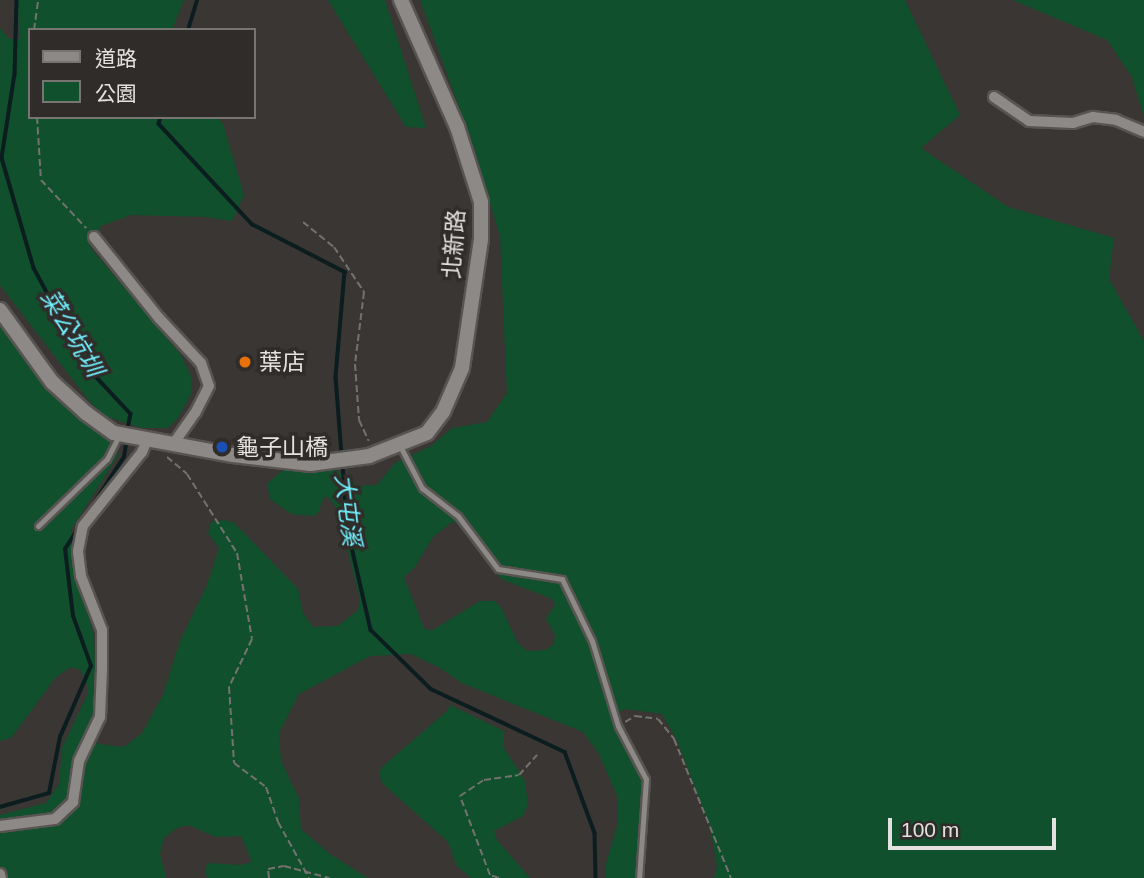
<!DOCTYPE html>
<html>
<head>
<meta charset="utf-8">
<style>
  body { margin:0 }
  #map { position:relative; width:1144px; height:878px; overflow:hidden; background:#393633; font-family:Helvetica,"Noto Sans TC",sans-serif }
  div>[style] { position:absolute }
  .green>* { inset:0; background:#10502c }
  .stream>* { height:3.5px; margin:-1.75px; padding:0 1.75px; transform-origin:1.75px; border-radius:1.75px; background:#0c1d1f }
  .path>* { height:2px; margin-top:-1px; transform-origin:0; background:repeating-linear-gradient(90deg,#74726f 0 7px,transparent 0 10.5px) }
  .roads { filter:drop-shadow(2px 0 #575452) drop-shadow(-2px 0 #575452) drop-shadow(0 2px #575452) drop-shadow(0 -2px #575452) }
  .service>* { height:5px; margin:-2.5px; padding:0 2.5px; transform-origin:2.5px; border-radius:2.5px; background:#8d8986 }
  .minor>* { height:10px; margin:-5px; padding:0 5px; transform-origin:5px; border-radius:5px; background:#8d8986 }
  .secondary>* { height:14px; margin:-7px; padding:0 7px; transform-origin:7px; border-radius:7px; background:#8d8986 }
  .dots>* { width:19px; height:19px; translate:-50% -50%; box-sizing:border-box; border:4px solid #2f2c29; border-radius:50% }
  span { translate:-50% -50%; white-space:nowrap; text-align:center; line-height:1.15; -webkit-text-stroke:7px #2f2c29; paint-order:stroke }
  .street-label { font-size:23px; color:#e4e2e0 }
  .poi-label { font-size:23px; color:#e4e2e0 }
  .left { translate:0 -50%; text-align:left }
  .water-label { font-size:24px; color:#71effe; font-style:italic }
  .legend { position:absolute; left:28px; top:28px; width:228px; height:91px; box-sizing:border-box; background:#2f2c29; border:2px solid #777572; margin:0; padding:9px 12px; list-style:none; font-size:21px; color:#e4e2e0 }
  .legend li { display:flex; align-items:center; gap:14px; height:35px }
  .legend b { width:35px; border:2px solid #777572 }
  .scale { position:absolute; left:888px; top:818px; width:168px; height:32px; box-sizing:border-box; border:4px solid #e4e2e0; border-top:0; padding-left:9px; font-size:21px; line-height:24px; white-space:nowrap; color:#e4e2e0; -webkit-text-stroke:5px #2f2c29; paint-order:stroke }
</style>
</head>
<body>
<div id="map">
  <div class="green">
    <i style="clip-path:polygon(18px 0,184px 0,172px 30px,30px 30px,30px 117px,217px 117px,223px 124px,244px 195px,232px 221px,206px 217px,131px 215px,101px 226px,90px 247px,181px 355px,191px 376px,191px 394px,178px 418px,168px 428px,142px 428px,105px 416px,90px 402px,0 285px,0 28px,9px 39px,19px 39px)"></i>
    <i style="clip-path:polygon(328px 0,385px 0,426px 128px,406px 127px)"></i>
    <i style="clip-path:polygon(evenodd,420px 0,905px 0,960px 115px,921px 148px,1008px 207px,1114px 238px,1109px 279px,1144px 341px,1144px 878px,714px 878px,717px 866px,710px 827px,676px 738px,662px 714px,626px 709px,619px 712px,614px 724px,642px 778px,635px 878px,605px 878px,605px 867px,618px 823px,617px 796px,599px 754px,583px 732px,462px 683px,440px 668px,411px 654px,370px 656px,299px 694px,279px 733px,281px 761px,299px 799px,301px 829px,330px 854px,368px 878px,208px 878px,205px 873px,207px 863px,241px 865px,252px 862px,241px 836px,216px 837px,188px 825px,177px 828px,164px 838px,160px 854px,166px 878px,0 878px,0 815px,46px 803px,59px 784px,62px 748px,87px 695px,87px 685px,81px 670px,71px 667px,56px 677px,11px 738px,0 741px,0 322px,53px 392px,108px 440px,119px 454px,71px 530px,73px 559px,94px 636px,96px 709px,86px 734px,98px 744px,124px 747px,142px 733px,163px 695px,180px 641px,207px 585px,219px 548px,208px 533px,211px 522px,225px 520px,234px 523px,253px 542px,298px 589px,303px 613px,313px 627px,338px 626px,358px 610px,360px 599px,337px 509px,329px 498px,324px 497px,318px 513px,313px 516px,291px 514px,270px 499px,267px 484px,286px 467px,333px 468px,359px 486px,377px 485px,395px 463px,431px 446px,452px 428px,487px 422px,507px 393px,500px 237px,474px 148px,420px 0,452px 522px,461px 524px,501px 579px,552px 599px,555px 605px,546px 619px,555px 635px,554px 644px,546px 650px,527px 651px,518px 643px,501px 607px,495px 601px,480px 601px,431px 631px,424px 628px,404px 577px,415px 567px,433px 537px,452px 522px)"></i>
    <i style="clip-path:polygon(1013px 0,1144px 0,1144px 117px,1132px 77px,1107px 40px)"></i>
    <i style="clip-path:polygon(450px 705px,504px 731px,504px 748px,525px 781px,528px 804px,523px 816px,494px 831px,497px 840px,530px 878px,471px 878px,456px 865px,448px 842px,382px 783px,379px 774px,382px 767px,447px 711px)"></i>
  </div>
  <div class="stream">
    <i style="left:17px;top:0;width:74px;rotate:91.5deg"></i>
    <i style="left:15px;top:74px;width:85px;rotate:98.8deg"></i>
    <i style="left:2px;top:158px;width:115px;rotate:73.8deg"></i>
    <i style="left:34px;top:268px;width:112px;rotate:61.8deg"></i>
    <i style="left:87px;top:367px;width:64px;rotate:46.9deg"></i>
    <i style="left:131px;top:414px;width:16px;rotate:101deg"></i>
    <i style="left:188px;top:30px;width:31px;rotate:-73deg"></i>
    <i style="left:161px;top:117px;width:7px;rotate:106deg"></i>
    <i style="left:159px;top:124px;width:137px;rotate:47.1deg"></i>
    <i style="left:252px;top:224px;width:105px;rotate:27.3deg"></i>
    <i style="left:345px;top:272px;width:105px;rotate:94.9deg"></i>
    <i style="left:336px;top:377px;width:78px;rotate:85.6deg"></i>
    <i style="left:343px;top:463px;width:63px;rotate:86.4deg"></i>
    <i style="left:347px;top:526px;width:107px;rotate:77deg"></i>
    <i style="left:371px;top:630px;width:84px;rotate:44.5deg"></i>
    <i style="left:431px;top:689px;width:148px;rotate:25.2deg"></i>
    <i style="left:565px;top:752px;width:86px;rotate:69.7deg"></i>
    <i style="left:595px;top:833px;width:45px;rotate:88.7deg"></i>
    <i style="left:89px;top:511px;width:64px;rotate:-57.1deg"></i>
    <i style="left:124px;top:457px;width:19px;rotate:-81deg"></i>
    <i style="left:0;top:807px;width:51px;rotate:-15.9deg"></i>
    <i style="left:49px;top:793px;width:57px;rotate:-78.9deg"></i>
    <i style="left:60px;top:737px;width:77px;rotate:-66.4deg"></i>
    <i style="left:91px;top:666px;width:53px;rotate:-109.8deg"></i>
    <i style="left:73px;top:616px;width:67px;rotate:-96.8deg"></i>
    <i style="left:65px;top:549px;width:27px;rotate:-57deg"></i>
  </div>
  <div class="path">
    <i style="left:34px;top:30px;width:30px;rotate:-82deg"></i>
    <i style="left:37px;top:117px;width:63px;rotate:86.4deg"></i>
    <i style="left:41px;top:180px;width:66px;rotate:46.8deg"></i>
    <i style="left:303px;top:222px;width:40px;rotate:39deg"></i>
    <i style="left:334px;top:247px;width:54px;rotate:56.3deg"></i>
    <i style="left:364px;top:292px;width:73px;rotate:97.1deg"></i>
    <i style="left:355px;top:364px;width:56px;rotate:85.9deg"></i>
    <i style="left:359px;top:420px;width:23px;rotate:65deg"></i>
    <i style="left:167px;top:457px;width:26px;rotate:40deg"></i>
    <i style="left:187px;top:474px;width:93px;rotate:57.7deg"></i>
    <i style="left:237px;top:553px;width:87px;rotate:80.1deg"></i>
    <i style="left:252px;top:639px;width:53px;rotate:115.6deg"></i>
    <i style="left:229px;top:687px;width:76px;rotate:86.2deg"></i>
    <i style="left:234px;top:763px;width:40px;rotate:37deg"></i>
    <i style="left:266px;top:787px;width:37px;rotate:71deg"></i>
    <i style="left:278px;top:822px;width:64px;rotate:61deg"></i>
    <i style="left:625px;top:722px;width:12px;rotate:-31deg"></i>
    <i style="left:635px;top:716px;width:23px;rotate:7deg"></i>
    <i style="left:658px;top:719px;width:26px;rotate:51deg"></i>
    <i style="left:674px;top:739px;width:150px;rotate:67.7deg"></i>
    <i style="left:269px;top:878px;width:9px;rotate:-96deg"></i>
    <i style="left:268px;top:869px;width:16px;rotate:-11deg"></i>
    <i style="left:284px;top:866px;width:47px;rotate:14.9deg"></i>
    <i style="left:499px;top:878px;width:9px;rotate:-162deg"></i>
    <i style="left:490px;top:875px;width:85px;rotate:-110.8deg"></i>
    <i style="left:460px;top:796px;width:29px;rotate:-34deg"></i>
    <i style="left:484px;top:780px;width:35px;rotate:-8deg"></i>
    <i style="left:519px;top:775px;width:27px;rotate:-48deg"></i>
  </div>
  <div class="roads">
    <div class="service">
      <i style="left:399px;top:444px;width:50px;rotate:62.4deg"></i>
      <i style="left:422px;top:488px;width:46px;rotate:37.9deg"></i>
      <i style="left:458px;top:516px;width:66px;rotate:53deg"></i>
      <i style="left:498px;top:569px;width:65px;rotate:8.9deg"></i>
      <i style="left:562px;top:579px;width:69px;rotate:64.2deg"></i>
      <i style="left:592px;top:641px;width:89px;rotate:73deg"></i>
      <i style="left:618px;top:726px;width:60px;rotate:62.2deg"></i>
      <i style="left:646px;top:779px;width:99px;rotate:94deg"></i>
      <i style="left:38px;top:526px;width:96px;rotate:-44.2deg"></i>
      <i style="left:107px;top:459px;width:25px;rotate:-63deg"></i>
    </div>
    <div class="minor">
      <i style="left:994px;top:97px;width:42px;rotate:34.4deg"></i>
      <i style="left:1029px;top:121px;width:44px;rotate:2.6deg"></i>
      <i style="left:1073px;top:123px;width:21px;rotate:-17deg"></i>
      <i style="left:1093px;top:117px;width:23px;rotate:7deg"></i>
      <i style="left:1116px;top:120px;width:30px;rotate:23deg"></i>
      <i style="left:94px;top:237px;width:104px;rotate:51.3deg"></i>
      <i style="left:159px;top:318px;width:62px;rotate:47deg"></i>
      <i style="left:201px;top:363px;width:24px;rotate:71deg"></i>
      <i style="left:209px;top:386px;width:30px;rotate:117deg"></i>
      <i style="left:195px;top:413px;width:39px;rotate:125deg"></i>
      <i style="left:0;top:826px;width:55px;rotate:-7.3deg"></i>
      <i style="left:55px;top:819px;width:25px;rotate:-43deg"></i>
      <i style="left:73px;top:802px;width:41px;rotate:-81.7deg"></i>
      <i style="left:79px;top:761px;width:49px;rotate:-64.5deg"></i>
      <i style="left:100px;top:717px;width:48px;rotate:-87.6deg"></i>
      <i style="left:102px;top:669px;width:39px;rotate:-90deg"></i>
      <i style="left:102px;top:630px;width:58px;rotate:-111.3deg"></i>
      <i style="left:81px;top:576px;width:25px;rotate:-97deg"></i>
      <i style="left:78px;top:551px;width:25px;rotate:-79deg"></i>
      <i style="left:83px;top:526px;width:95px;rotate:-51.4deg"></i>
      <i style="left:142px;top:452px;width:13px;rotate:-67deg"></i>
      <i style="left:0;top:874px;width:4px;rotate:76deg"></i>
    </div>
    <div class="secondary">
      <i style="left:0;top:310px;width:89px;rotate:54.2deg"></i>
      <i style="left:52px;top:382px;width:46px;rotate:42.4deg"></i>
      <i style="left:86px;top:413px;width:34px;rotate:36deg"></i>
      <i style="left:114px;top:433px;width:121px;rotate:10.5deg"></i>
      <i style="left:233px;top:455px;width:78px;rotate:6.7deg"></i>
      <i style="left:310px;top:464px;width:60px;rotate:-7.7deg"></i>
      <i style="left:369px;top:456px;width:62px;rotate:-21.6deg"></i>
      <i style="left:427px;top:433px;width:26px;rotate:-53deg"></i>
      <i style="left:443px;top:412px;width:48px;rotate:-66.6deg"></i>
      <i style="left:462px;top:368px;width:130px;rotate:-81.6deg"></i>
      <i style="left:481px;top:239px;width:37px;rotate:-90deg"></i>
      <i style="left:481px;top:202px;width:79px;rotate:-107.7deg"></i>
      <i style="left:457px;top:127px;width:139px;rotate:-113.8deg"></i>
    </div>
  </div>
  <div class="dots">
    <i style="left:245px;top:362px;background:#e8710a"></i>
    <i style="left:222px;top:447px;background:#1a4fb4"></i>
  </div>
  <div class="street-label">
    <span style="left:454px;top:244px;rotate:-86deg">北新路</span>
  </div>
  <div class="poi-label">
    <span class="left" style="left:259px;top:362px">葉店</span>
    <span class="left" style="left:236px;top:447px">龜子山橋</span>
  </div>
  <div class="water-label">
    <span style="left:72px;top:333px;rotate:59deg">菜公坑圳</span>
    <span style="left:348px;top:510px;rotate:83deg">大屯溪</span>
  </div>
  <ul class="legend">
  <li><b style="height:9px;background:#8d8986"></b>道路</li>
  <li><b style="height:19px;background:#10502c"></b>公園</li>
  </ul>
  <div class="scale">100 m</div>
</div>
</body>
</html>
